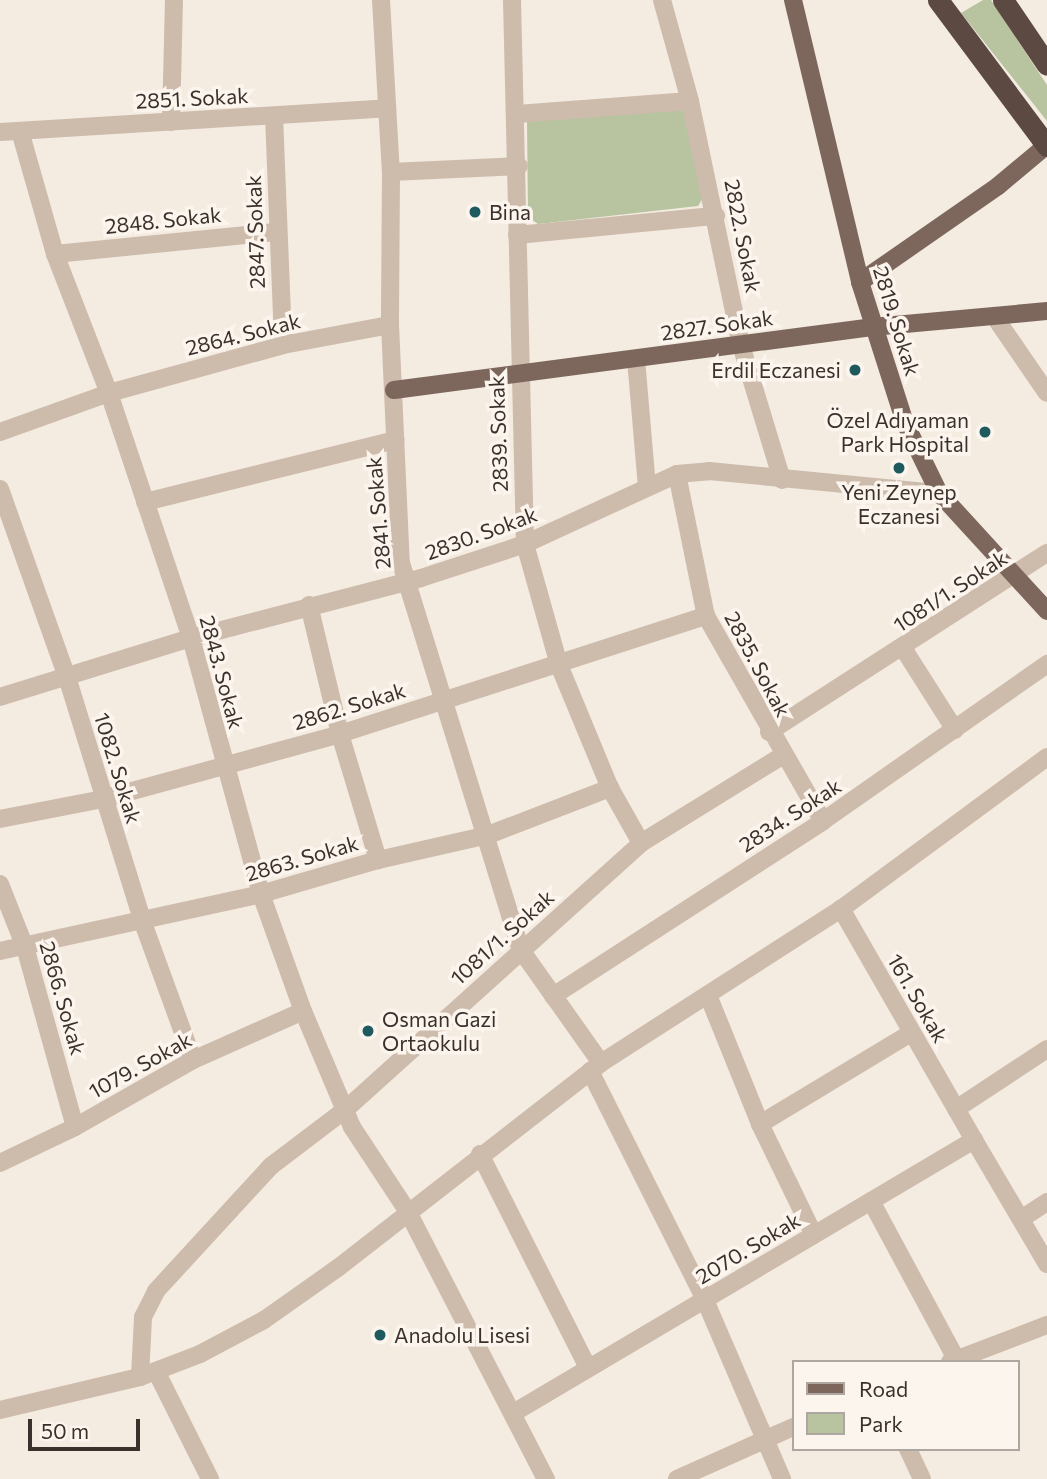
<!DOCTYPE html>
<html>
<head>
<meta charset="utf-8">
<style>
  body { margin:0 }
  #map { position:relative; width:1047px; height:1479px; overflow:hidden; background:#f4ebe1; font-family:Commissioner,sans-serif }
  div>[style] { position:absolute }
  .green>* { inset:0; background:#b8c4a0 }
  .minor>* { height:18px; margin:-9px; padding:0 9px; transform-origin:9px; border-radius:9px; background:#cdbbac }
  .major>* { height:18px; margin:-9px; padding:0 9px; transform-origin:9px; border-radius:9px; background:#7d675c }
  .highway>* { height:21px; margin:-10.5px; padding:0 10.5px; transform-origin:10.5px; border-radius:10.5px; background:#5c4a42 }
  .dots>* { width:19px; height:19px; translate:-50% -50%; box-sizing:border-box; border:4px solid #fbf5ee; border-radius:50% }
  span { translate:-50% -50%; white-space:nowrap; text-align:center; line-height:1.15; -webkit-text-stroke:7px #fbf5ee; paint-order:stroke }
  .street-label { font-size:21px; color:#3b302b }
  .poi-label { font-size:21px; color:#3b302b }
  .left { translate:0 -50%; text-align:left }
  .right { translate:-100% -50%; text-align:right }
  .legend { position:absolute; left:792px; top:1360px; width:228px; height:91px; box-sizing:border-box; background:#fbf5ee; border:2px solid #aea6a0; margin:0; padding:9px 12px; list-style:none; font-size:21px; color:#3b302b }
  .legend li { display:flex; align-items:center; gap:14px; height:35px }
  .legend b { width:35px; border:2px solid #aea6a0 }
  .scale { position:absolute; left:28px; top:1419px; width:112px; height:32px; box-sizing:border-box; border:4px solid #3b302b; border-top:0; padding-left:9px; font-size:21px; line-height:24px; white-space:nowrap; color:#3b302b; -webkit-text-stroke:5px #fbf5ee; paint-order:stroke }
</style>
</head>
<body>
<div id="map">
  <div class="green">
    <i style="clip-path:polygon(983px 0,991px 0,1047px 85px,1047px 121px,961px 13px)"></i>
    <i style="clip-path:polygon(686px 106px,703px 198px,698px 206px,538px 224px,528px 217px,527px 120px)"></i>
  </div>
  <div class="minor">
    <i style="left:381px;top:0;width:172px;rotate:86.7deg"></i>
    <i style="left:391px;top:172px;width:153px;rotate:90.4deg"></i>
    <i style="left:390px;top:325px;width:238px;rotate:87.4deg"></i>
    <i style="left:401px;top:563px;width:405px;rotate:72.8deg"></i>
    <i style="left:521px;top:950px;width:138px;rotate:54.7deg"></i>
    <i style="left:512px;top:0;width:544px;rotate:88.63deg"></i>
    <i style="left:525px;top:544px;width:126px;rotate:74.3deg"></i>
    <i style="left:559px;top:665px;width:133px;rotate:67.5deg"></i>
    <i style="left:610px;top:788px;width:63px;rotate:60.6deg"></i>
    <i style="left:662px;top:0;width:105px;rotate:74.5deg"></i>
    <i style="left:690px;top:101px;width:249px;rotate:78.2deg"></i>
    <i style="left:741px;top:345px;width:141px;rotate:73.1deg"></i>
    <i style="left:517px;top:114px;width:173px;rotate:-4.3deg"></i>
    <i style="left:274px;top:116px;width:229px;rotate:87.7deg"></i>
    <i style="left:171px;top:122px;width:122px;rotate:-88.6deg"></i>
    <i style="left:20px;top:131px;width:128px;rotate:74.1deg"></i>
    <i style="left:55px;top:254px;width:149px;rotate:68.8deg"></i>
    <i style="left:109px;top:393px;width:258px;rotate:71.5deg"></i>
    <i style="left:191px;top:638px;width:265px;rotate:74.7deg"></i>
    <i style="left:261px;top:894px;width:124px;rotate:70.3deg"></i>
    <i style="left:303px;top:1011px;width:126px;rotate:67.1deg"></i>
    <i style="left:352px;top:1127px;width:102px;rotate:56.6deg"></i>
    <i style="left:408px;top:1212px;width:301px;rotate:62.7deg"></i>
    <i style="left:0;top:132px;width:388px;rotate:-3.5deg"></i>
    <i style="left:391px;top:172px;width:128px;rotate:-2.7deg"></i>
    <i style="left:517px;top:235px;width:200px;rotate:-5.5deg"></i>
    <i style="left:55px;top:254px;width:222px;rotate:-5.7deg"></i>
    <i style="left:994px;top:316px;width:93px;rotate:55.5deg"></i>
    <i style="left:636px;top:359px;width:129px;rotate:85.1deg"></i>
    <i style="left:0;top:432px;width:116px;rotate:-19.7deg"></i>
    <i style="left:109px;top:393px;width:180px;rotate:-15.4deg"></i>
    <i style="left:283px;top:345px;width:109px;rotate:-10.6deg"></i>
    <i style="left:677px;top:474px;width:145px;rotate:78.5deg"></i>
    <i style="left:706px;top:616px;width:236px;rotate:60.3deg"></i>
    <i style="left:0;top:489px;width:200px;rotate:70.4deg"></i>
    <i style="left:67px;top:677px;width:254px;rotate:72.8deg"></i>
    <i style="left:142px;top:920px;width:149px;rotate:70deg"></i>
    <i style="left:145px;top:502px;width:258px;rotate:-13.9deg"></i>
    <i style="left:309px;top:605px;width:133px;rotate:76.5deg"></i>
    <i style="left:340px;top:734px;width:132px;rotate:73.2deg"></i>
    <i style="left:903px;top:648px;width:97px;rotate:57.6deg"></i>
    <i style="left:0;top:697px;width:200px;rotate:-17.2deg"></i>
    <i style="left:191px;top:638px;width:238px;rotate:-14.6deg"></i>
    <i style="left:421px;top:578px;width:109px;rotate:-18.1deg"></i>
    <i style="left:525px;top:544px;width:167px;rotate:-24.7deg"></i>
    <i style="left:677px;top:474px;width:32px;rotate:-5deg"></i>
    <i style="left:709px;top:471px;width:231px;rotate:5.5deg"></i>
    <i style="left:769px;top:732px;width:331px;rotate:-32.8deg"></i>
    <i style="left:0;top:819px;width:105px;rotate:-11deg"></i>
    <i style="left:103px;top:799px;width:246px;rotate:-15.3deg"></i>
    <i style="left:340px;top:734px;width:385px;rotate:-17.9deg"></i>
    <i style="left:0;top:884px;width:68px;rotate:68.4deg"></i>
    <i style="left:25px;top:947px;width:187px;rotate:74.5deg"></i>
    <i style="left:0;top:951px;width:267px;rotate:-12.3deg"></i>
    <i style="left:261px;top:894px;width:122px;rotate:-16.2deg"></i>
    <i style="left:378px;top:860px;width:113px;rotate:-12.8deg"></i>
    <i style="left:488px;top:835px;width:131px;rotate:-21.1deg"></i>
    <i style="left:708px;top:995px;width:139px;rotate:68deg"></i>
    <i style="left:760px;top:1124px;width:123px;rotate:64.1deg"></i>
    <i style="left:553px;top:996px;width:322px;rotate:-32.9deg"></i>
    <i style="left:823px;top:821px;width:274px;rotate:-35deg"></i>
    <i style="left:590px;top:1071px;width:256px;rotate:63.3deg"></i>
    <i style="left:705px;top:1300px;width:195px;rotate:66.7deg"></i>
    <i style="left:956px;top:1109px;width:109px;rotate:-33.4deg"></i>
    <i style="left:760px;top:1124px;width:176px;rotate:-31.1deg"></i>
    <i style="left:974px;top:1140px;width:144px;rotate:59.5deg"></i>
    <i style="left:480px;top:1154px;width:237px;rotate:63.2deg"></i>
    <i style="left:0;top:1163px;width:83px;rotate:-25.6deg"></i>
    <i style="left:75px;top:1127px;width:136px;rotate:-29.6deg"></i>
    <i style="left:193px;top:1060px;width:120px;rotate:-24deg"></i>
    <i style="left:871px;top:1201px;width:179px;rotate:61.7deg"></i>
    <i style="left:1021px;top:1219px;width:31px;rotate:-33deg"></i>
    <i style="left:950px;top:1362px;width:104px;rotate:-20.9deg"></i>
    <i style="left:156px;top:1371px;width:121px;rotate:63.4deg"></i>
    <i style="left:140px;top:1377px;width:60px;rotate:-87.1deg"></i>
    <i style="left:143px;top:1317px;width:29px;rotate:-63deg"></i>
    <i style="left:156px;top:1291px;width:170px;rotate:-47.4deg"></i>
    <i style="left:271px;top:1166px;width:94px;rotate:-37.2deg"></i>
    <i style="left:346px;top:1109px;width:397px;rotate:-42deg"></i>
    <i style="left:641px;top:843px;width:166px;rotate:-31.7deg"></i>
    <i style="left:0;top:1410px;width:144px;rotate:-13.3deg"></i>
    <i style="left:140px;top:1377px;width:64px;rotate:-21deg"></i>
    <i style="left:200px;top:1354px;width:72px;rotate:-28deg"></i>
    <i style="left:264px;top:1320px;width:92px;rotate:-35.2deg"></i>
    <i style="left:339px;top:1267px;width:332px;rotate:-37.9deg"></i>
    <i style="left:601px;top:1063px;width:285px;rotate:-32.7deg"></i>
    <i style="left:841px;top:909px;width:256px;rotate:-36.4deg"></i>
    <i style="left:515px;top:1412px;width:534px;rotate:-30.65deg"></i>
    <i style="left:974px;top:1140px;width:267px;rotate:-119.9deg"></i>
    <i style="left:908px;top:1449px;width:33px;rotate:65deg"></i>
    <i style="left:677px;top:1479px;width:127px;rotate:-24.1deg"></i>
  </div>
  <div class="major">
    <i style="left:793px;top:0;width:290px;rotate:76.6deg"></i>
    <i style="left:860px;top:282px;width:148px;rotate:72.3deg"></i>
    <i style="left:905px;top:423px;width:78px;rotate:64.1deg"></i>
    <i style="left:939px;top:493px;width:160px;rotate:47.5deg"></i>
    <i style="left:860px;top:282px;width:168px;rotate:-34.8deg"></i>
    <i style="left:998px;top:186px;width:64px;rotate:-39.9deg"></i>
    <i style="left:394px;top:390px;width:482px;rotate:-7.5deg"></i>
    <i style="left:872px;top:327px;width:176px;rotate:-5.2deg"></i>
  </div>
  <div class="highway">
    <i style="left:938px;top:0;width:182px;rotate:53.3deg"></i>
    <i style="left:1003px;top:0;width:78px;rotate:55.9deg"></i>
  </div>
  <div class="dots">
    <i style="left:475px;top:212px;background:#1f5a5e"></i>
    <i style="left:855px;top:370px;background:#1f5a5e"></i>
    <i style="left:985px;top:432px;background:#1f5a5e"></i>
    <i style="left:899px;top:468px;background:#1f5a5e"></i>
    <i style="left:368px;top:1031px;background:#1f5a5e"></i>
    <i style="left:380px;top:1335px;background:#1f5a5e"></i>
  </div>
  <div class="street-label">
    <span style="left:192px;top:98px;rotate:-3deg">2851. Sokak</span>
    <span style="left:163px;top:220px;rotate:-6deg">2848. Sokak</span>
    <span style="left:255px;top:232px;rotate:-92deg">2847. Sokak</span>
    <span style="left:743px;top:236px;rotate:79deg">2822. Sokak</span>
    <span style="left:897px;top:321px;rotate:73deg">2819. Sokak</span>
    <span style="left:717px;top:325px;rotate:-8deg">2827. Sokak</span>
    <span style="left:243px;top:334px;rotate:-14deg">2864. Sokak</span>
    <span style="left:498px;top:434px;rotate:-92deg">2839. Sokak</span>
    <span style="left:378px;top:513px;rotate:-95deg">2841. Sokak</span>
    <span style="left:481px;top:533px;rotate:-20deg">2830. Sokak</span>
    <span style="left:950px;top:591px;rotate:-33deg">1081/1. Sokak</span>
    <span style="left:758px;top:664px;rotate:62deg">2835. Sokak</span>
    <span style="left:222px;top:672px;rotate:75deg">2843. Sokak</span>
    <span style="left:349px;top:706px;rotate:-17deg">2862. Sokak</span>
    <span style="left:118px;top:768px;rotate:73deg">1082. Sokak</span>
    <span style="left:790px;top:815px;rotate:-33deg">2834. Sokak</span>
    <span style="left:302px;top:858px;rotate:-16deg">2863. Sokak</span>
    <span style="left:502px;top:937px;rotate:-42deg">1081/1. Sokak</span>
    <span style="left:63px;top:998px;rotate:74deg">2866. Sokak</span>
    <span style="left:918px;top:998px;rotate:60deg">161. Sokak</span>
    <span style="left:140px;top:1065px;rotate:-29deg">1079. Sokak</span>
    <span style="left:748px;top:1248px;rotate:-31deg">2070. Sokak</span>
  </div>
  <div class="poi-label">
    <span class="left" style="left:489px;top:212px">Bina</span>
    <span class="right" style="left:841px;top:370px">Erdil Eczanesi</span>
    <span class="right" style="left:969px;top:432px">Özel Adıyaman<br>Park Hospital</span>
    <span style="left:899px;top:504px">Yeni Zeynep<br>Eczanesi</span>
    <span class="left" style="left:382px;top:1031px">Osman Gazi<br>Ortaokulu</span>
    <span class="left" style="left:394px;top:1335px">Anadolu Lisesi</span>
  </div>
  <ul class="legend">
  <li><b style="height:9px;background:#7d675c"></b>Road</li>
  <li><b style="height:19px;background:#b8c4a0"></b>Park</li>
  </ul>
  <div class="scale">50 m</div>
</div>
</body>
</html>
